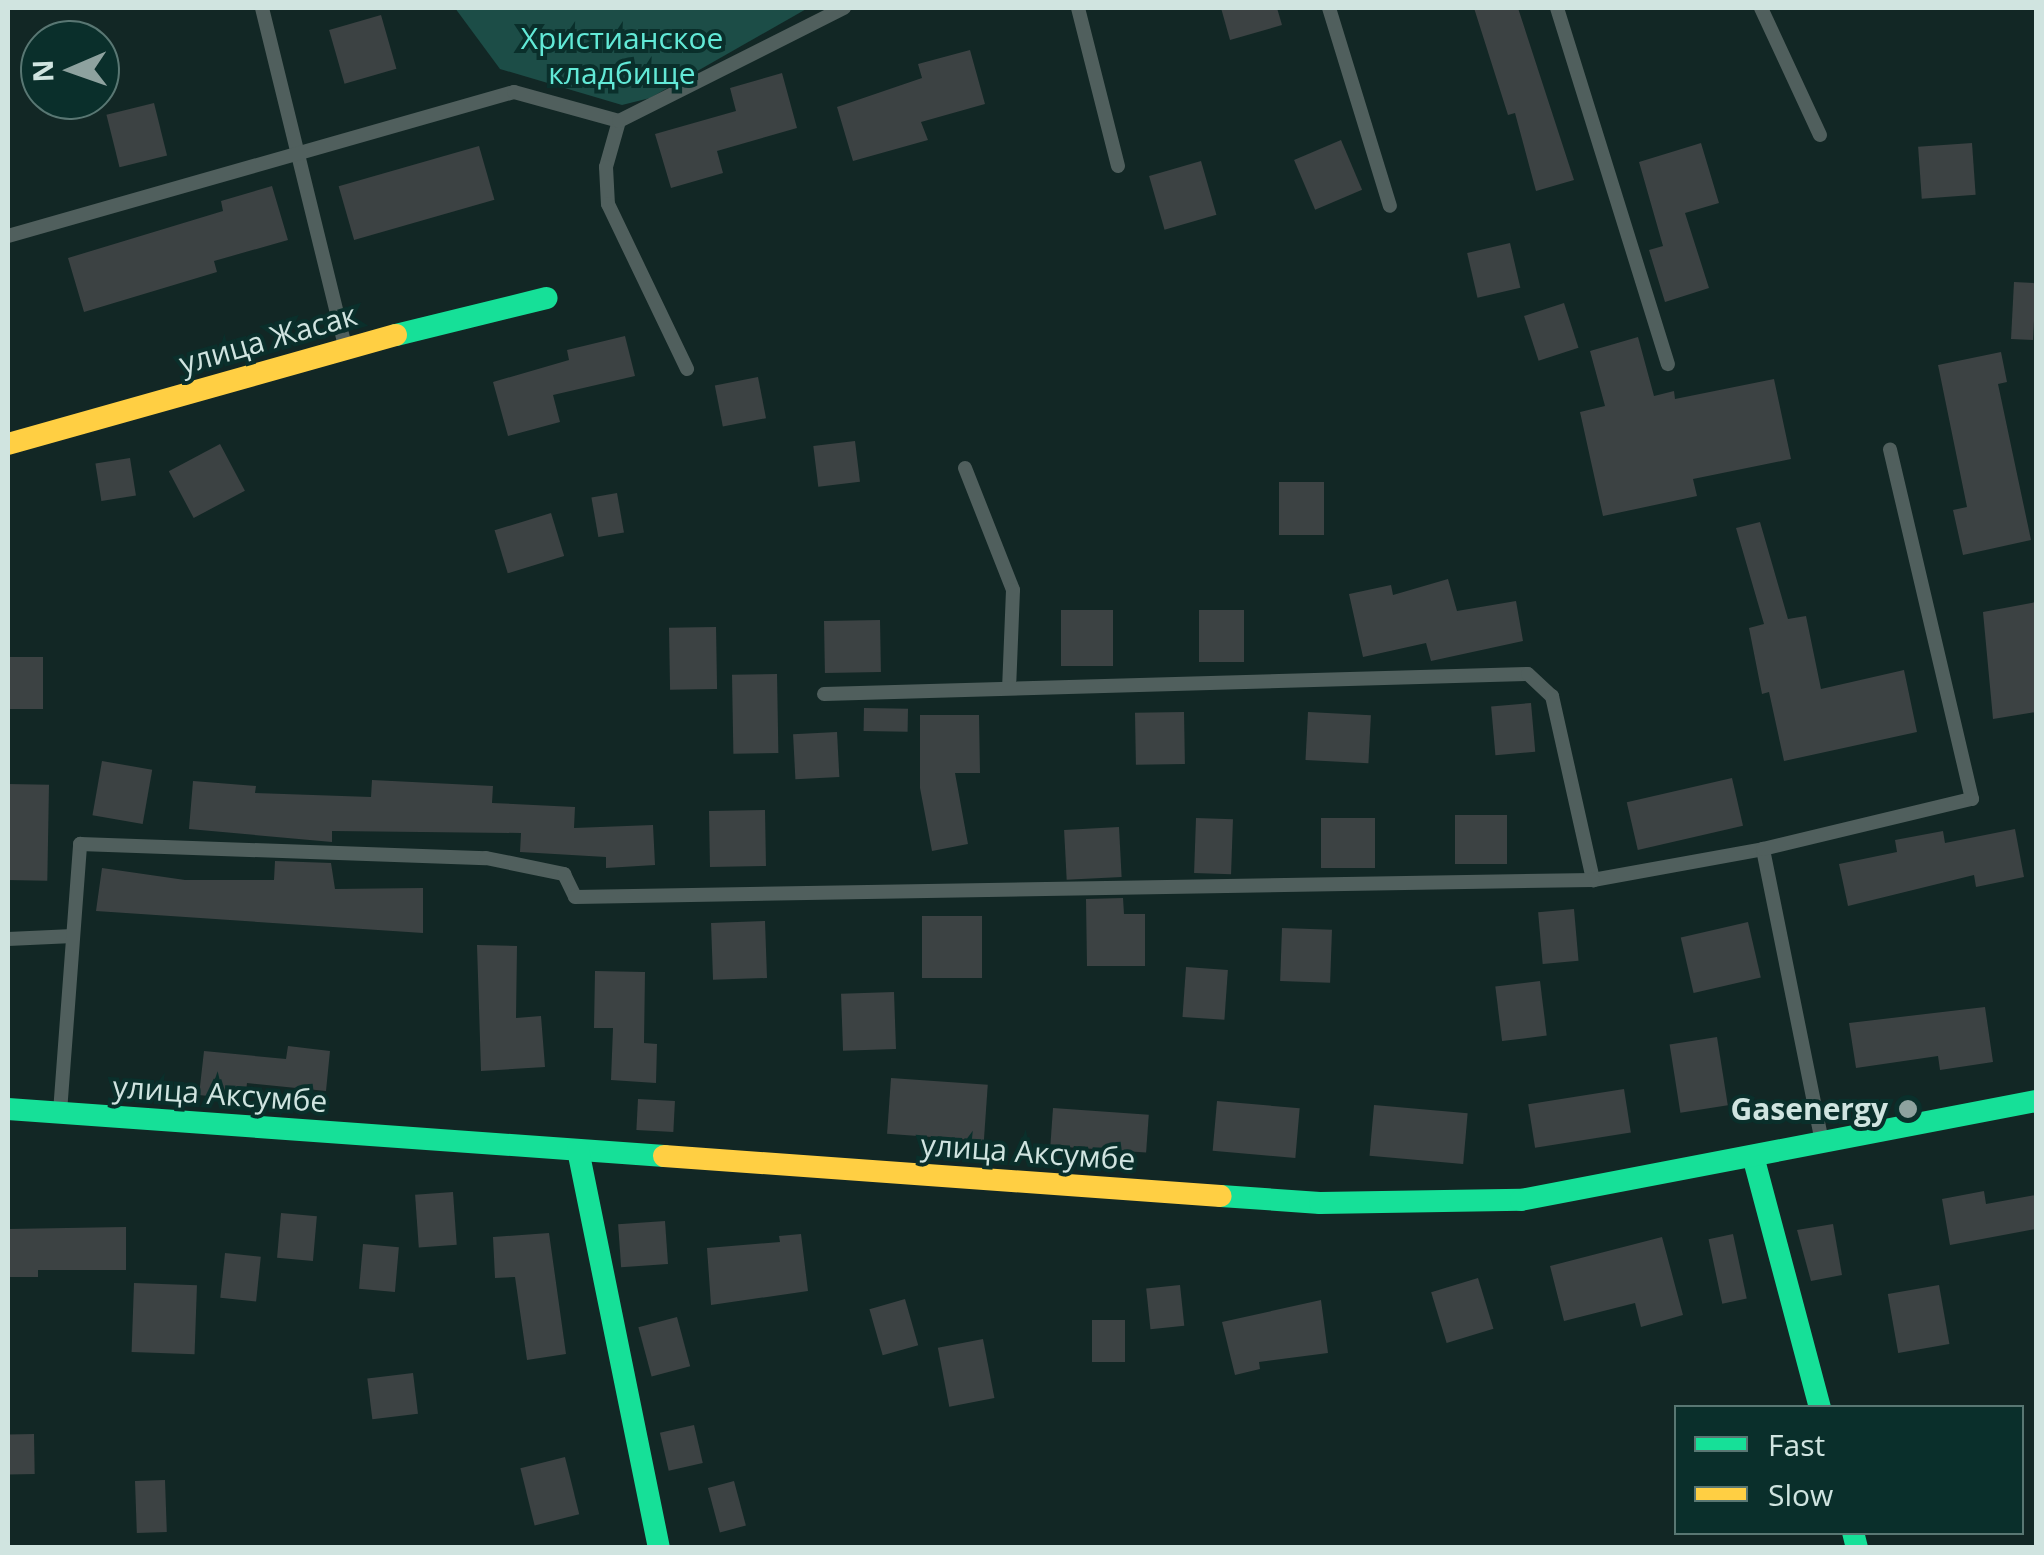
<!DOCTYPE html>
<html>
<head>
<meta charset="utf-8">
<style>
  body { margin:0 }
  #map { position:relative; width:2044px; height:1555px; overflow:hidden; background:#122725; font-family:"Open Sans",sans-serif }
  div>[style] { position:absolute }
  .green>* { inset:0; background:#1c4d47 }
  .building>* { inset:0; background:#3c4243; transform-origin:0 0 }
  .lane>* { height:14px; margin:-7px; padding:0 7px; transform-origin:7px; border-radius:7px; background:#505f5d }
  .fast>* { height:22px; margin:-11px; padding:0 11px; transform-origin:11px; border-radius:11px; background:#16e098 }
  .slow>* { height:22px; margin:-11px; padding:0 11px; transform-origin:11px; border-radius:11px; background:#ffcf43 }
  .dots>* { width:28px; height:28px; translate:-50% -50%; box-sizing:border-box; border:5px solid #0a2f2b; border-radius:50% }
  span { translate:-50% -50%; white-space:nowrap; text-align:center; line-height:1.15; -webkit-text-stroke:8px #0a2f2b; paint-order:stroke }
  .park-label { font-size:30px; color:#62e9d7 }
  .street-label { font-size:30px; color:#d0e4e0 }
  .poi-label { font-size:30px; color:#d0e4e0; font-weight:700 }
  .right { translate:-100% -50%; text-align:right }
  .frame { position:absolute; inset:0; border:10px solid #d0e4e0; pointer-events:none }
  .legend { position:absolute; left:1674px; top:1405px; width:350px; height:130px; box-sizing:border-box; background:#0a2f2b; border:2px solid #597773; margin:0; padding:12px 18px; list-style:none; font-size:30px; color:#d0e4e0 }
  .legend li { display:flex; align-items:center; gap:20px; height:50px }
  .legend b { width:50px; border:2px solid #597773 }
  .north { position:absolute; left:20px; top:20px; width:100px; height:100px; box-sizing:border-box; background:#0a2f2b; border:2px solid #597773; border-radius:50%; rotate:268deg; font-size:28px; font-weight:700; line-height:40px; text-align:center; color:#d0e4e0 }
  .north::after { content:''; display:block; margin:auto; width:35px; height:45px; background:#8ea29f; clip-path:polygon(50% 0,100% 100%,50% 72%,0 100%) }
</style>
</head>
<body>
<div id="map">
  <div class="green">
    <i style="clip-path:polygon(455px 8px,808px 8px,650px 98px,622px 105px,500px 69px)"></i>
  </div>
  <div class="building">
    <i style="clip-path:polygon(1221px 8px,1277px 8px,1282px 25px,1230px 40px)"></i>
    <i style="clip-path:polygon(1474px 8px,1518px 8px,1574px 180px,1536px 191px,1515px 113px,1508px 115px)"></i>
    <i style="left:381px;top:15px;width:56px;height:54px;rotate:74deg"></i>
    <i style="clip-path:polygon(970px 50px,985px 104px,921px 122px,928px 140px,853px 161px,837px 107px,922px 78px,918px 64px)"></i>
    <i style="clip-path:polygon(782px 73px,797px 128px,717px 151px,723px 173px,671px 188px,655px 134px,736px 111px,730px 88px)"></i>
    <i style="left:154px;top:103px;width:54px;height:49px;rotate:76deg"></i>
    <i style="left:1341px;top:140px;width:54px;height:51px;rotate:67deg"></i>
    <i style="clip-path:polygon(1701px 143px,1719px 203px,1685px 213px,1709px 288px,1665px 302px,1649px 250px,1663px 246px,1639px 162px)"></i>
    <i style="left:1972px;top:143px;width:52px;height:54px;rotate:86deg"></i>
    <i style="left:479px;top:146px;width:56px;height:146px;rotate:74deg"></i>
    <i style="left:1201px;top:161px;width:56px;height:54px;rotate:74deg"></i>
    <i style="clip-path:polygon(272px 186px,288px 240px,214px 261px,217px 272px,84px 312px,68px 258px,223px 211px,221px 201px)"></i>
    <i style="left:1510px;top:243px;width:46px;height:44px;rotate:77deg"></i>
    <i style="left:2014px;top:282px;width:22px;height:57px;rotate:3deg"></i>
    <i style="left:1564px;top:303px;width:47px;height:42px;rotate:72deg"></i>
    <i style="clip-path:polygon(625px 336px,635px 376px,553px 395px,560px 422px,508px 436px,493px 382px,569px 360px,567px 350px)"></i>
    <i style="clip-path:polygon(1638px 337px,1654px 396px,1674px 391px,1675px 399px,1774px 379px,1791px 459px,1693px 479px,1697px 496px,1603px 516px,1580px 412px,1605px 406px,1590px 351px)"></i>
    <i style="clip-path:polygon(2001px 352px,2007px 382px,1998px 384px,2031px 540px,1963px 555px,1953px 510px,1967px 507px,1938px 365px)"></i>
    <i style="left:758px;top:377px;width:42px;height:44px;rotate:79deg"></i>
    <i style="left:855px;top:441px;width:41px;height:42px;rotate:83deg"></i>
    <i style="left:220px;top:444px;width:53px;height:58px;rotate:62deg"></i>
    <i style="left:130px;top:458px;width:38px;height:35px;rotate:81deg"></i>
    <i style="left:1324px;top:482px;width:53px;height:45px;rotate:90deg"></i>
    <i style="left:617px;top:493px;width:40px;height:26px;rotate:80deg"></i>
    <i style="left:551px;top:513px;width:45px;height:59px;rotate:73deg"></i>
    <i style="clip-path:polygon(1760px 522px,1788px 619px,1806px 616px,1821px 689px,1904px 670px,1917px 732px,1784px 761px,1769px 692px,1762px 694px,1749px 628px,1764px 624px,1736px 528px)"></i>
    <i style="clip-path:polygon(1448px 579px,1457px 611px,1516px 601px,1523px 641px,1431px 661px,1426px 643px,1363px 657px,1349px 594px,1391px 585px,1393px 595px)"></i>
    <i style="clip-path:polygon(2036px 602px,2036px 712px,1993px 719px,1983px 612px)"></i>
    <i style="left:1061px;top:610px;width:52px;height:56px"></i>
    <i style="left:1244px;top:610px;width:52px;height:45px;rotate:90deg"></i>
    <i style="left:880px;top:620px;width:52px;height:56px;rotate:89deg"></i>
    <i style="left:716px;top:627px;width:62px;height:47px;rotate:89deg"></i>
    <i style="left:8px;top:657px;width:35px;height:52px"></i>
    <i style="left:777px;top:674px;width:79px;height:45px;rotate:89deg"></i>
    <i style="left:1531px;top:703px;width:49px;height:40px;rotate:85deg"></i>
    <i style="left:864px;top:708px;width:44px;height:23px;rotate:1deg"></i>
    <i style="left:1184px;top:712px;width:52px;height:49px;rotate:89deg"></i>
    <i style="left:1308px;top:712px;width:63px;height:48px;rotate:3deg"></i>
    <i style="clip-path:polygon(920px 715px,979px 715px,980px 773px,955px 773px,968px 844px,932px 851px,920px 788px)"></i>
    <i style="left:837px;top:732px;width:45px;height:44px;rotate:87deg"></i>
    <i style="left:102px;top:761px;width:51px;height:55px;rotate:10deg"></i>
    <i style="left:1732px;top:778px;width:49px;height:108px;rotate:77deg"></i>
    <i style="clip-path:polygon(372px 780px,493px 786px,492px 803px,575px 807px,574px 828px,653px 825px,655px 865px,606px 868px,606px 857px,520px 852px,521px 833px,332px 831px,332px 842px,189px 829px,193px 781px,256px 786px,255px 793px,371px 797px)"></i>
    <i style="left:8px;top:784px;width:41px;height:96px;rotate:1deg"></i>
    <i style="left:765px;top:810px;width:56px;height:56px;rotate:89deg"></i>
    <i style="left:1455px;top:815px;width:52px;height:49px"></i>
    <i style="left:1196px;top:818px;width:37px;height:55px;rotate:2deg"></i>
    <i style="left:1321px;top:818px;width:54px;height:50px"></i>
    <i style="left:1119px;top:827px;width:50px;height:55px;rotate:87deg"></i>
    <i style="clip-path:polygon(2015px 829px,2024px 877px,1976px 887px,1974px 875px,1848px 906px,1839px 864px,1897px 852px,1895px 840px,1943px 831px,1945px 843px)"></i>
    <i style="clip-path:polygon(275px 861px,331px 863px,335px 889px,423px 888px,423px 933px,96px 911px,102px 868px,185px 880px,274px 880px)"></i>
    <i style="clip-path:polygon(1123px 898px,1124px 914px,1145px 914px,1145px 966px,1087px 966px,1086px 899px)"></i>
    <i style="left:1574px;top:909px;width:52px;height:36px;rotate:85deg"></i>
    <i style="left:922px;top:916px;width:60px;height:62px"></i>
    <i style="left:765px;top:921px;width:57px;height:54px;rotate:88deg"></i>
    <i style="left:1748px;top:922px;width:57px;height:69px;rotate:77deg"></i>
    <i style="left:1282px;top:928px;width:50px;height:53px;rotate:2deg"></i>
    <i style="clip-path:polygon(477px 945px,517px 946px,516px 1018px,541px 1016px,545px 1067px,481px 1071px)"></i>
    <i style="left:1186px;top:967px;width:42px;height:50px;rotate:4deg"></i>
    <i style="clip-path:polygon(595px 971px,645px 972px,644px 1043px,657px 1044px,656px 1083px,611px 1080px,613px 1028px,594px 1028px)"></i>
    <i style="left:1540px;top:981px;width:55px;height:45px;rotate:83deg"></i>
    <i style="left:894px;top:992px;width:57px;height:53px;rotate:88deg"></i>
    <i style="clip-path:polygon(1985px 1007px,1993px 1062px,1940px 1070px,1938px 1056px,1856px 1068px,1849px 1023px)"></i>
    <i style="left:1717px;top:1037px;width:69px;height:48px;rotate:81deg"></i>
    <i style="clip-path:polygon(288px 1046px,330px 1051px,326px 1091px,247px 1083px,245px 1100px,199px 1095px,204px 1051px,286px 1059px)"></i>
    <i style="left:891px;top:1078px;width:97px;height:56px;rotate:4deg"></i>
    <i style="left:1624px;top:1089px;width:44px;height:97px;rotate:81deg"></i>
    <i style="left:638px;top:1099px;width:37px;height:31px;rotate:3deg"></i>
    <i style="left:1217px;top:1101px;width:83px;height:50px;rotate:5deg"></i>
    <i style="left:1374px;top:1105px;width:94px;height:51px;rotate:5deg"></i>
    <i style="left:1053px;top:1108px;width:96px;height:38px;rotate:4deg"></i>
    <i style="clip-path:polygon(1984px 1191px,1986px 1204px,2036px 1195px,2036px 1229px,1950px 1245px,1942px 1199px)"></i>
    <i style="left:453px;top:1192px;width:53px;height:38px;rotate:86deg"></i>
    <i style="left:281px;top:1213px;width:36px;height:45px;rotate:5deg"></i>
    <i style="left:665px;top:1221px;width:43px;height:47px;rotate:86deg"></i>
    <i style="clip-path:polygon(1833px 1224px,1842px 1275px,1811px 1281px,1797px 1230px)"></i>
    <i style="clip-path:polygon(126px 1227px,126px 1270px,38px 1270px,38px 1277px,8px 1277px,8px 1229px)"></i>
    <i style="clip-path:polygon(549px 1233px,566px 1354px,527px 1360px,515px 1277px,495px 1278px,493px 1237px)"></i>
    <i style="clip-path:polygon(801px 1234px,808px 1291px,711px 1305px,707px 1248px,780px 1242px,779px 1236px)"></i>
    <i style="left:1733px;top:1234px;width:66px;height:25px;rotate:78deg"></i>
    <i style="clip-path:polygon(1662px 1237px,1683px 1315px,1641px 1327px,1635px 1303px,1564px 1321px,1550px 1266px)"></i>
    <i style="left:363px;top:1244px;width:36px;height:45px;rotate:5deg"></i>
    <i style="left:225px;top:1253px;width:36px;height:45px;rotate:6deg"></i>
    <i style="left:1478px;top:1278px;width:53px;height:49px;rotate:73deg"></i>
    <i style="left:134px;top:1283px;width:63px;height:69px;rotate:2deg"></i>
    <i style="left:1180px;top:1285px;width:41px;height:34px;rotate:84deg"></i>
    <i style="left:1939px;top:1285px;width:60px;height:52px;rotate:80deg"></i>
    <i style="left:905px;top:1299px;width:48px;height:37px;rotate:74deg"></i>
    <i style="clip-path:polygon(1321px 1300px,1328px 1353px,1259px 1362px,1260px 1369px,1235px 1375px,1222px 1322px)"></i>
    <i style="left:677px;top:1317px;width:51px;height:40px;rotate:75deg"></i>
    <i style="left:1092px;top:1320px;width:33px;height:42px"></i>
    <i style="left:983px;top:1339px;width:60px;height:46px;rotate:79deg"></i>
    <i style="left:413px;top:1373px;width:41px;height:46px;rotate:83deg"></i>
    <i style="left:694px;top:1425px;width:39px;height:35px;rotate:77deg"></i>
    <i style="left:34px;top:1434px;width:40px;height:26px;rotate:89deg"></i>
    <i style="left:565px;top:1457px;width:59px;height:46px;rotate:76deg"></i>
    <i style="left:165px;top:1480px;width:52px;height:30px;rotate:88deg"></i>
    <i style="left:734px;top:1481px;width:46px;height:27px;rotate:75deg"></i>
  </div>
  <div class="lane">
    <i style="left:262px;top:8px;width:343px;rotate:76.2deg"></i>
    <i style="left:1078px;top:8px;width:163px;rotate:75.8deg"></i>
    <i style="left:1329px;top:8px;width:207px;rotate:72.9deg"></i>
    <i style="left:1557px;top:8px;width:373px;rotate:72.7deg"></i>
    <i style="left:1761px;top:8px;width:140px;rotate:65.1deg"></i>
    <i style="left:619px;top:121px;width:48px;rotate:105.8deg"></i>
    <i style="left:606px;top:167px;width:37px;rotate:87deg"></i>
    <i style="left:608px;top:204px;width:183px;rotate:64.4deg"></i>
    <i style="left:8px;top:236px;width:526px;rotate:-15.89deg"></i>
    <i style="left:514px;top:92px;width:109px;rotate:15.4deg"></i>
    <i style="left:619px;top:121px;width:252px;rotate:-26.7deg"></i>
    <i style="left:965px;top:468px;width:131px;rotate:68.5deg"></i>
    <i style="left:1013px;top:590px;width:98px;rotate:92.3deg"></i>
    <i style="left:824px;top:694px;width:704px;rotate:-1.63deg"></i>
    <i style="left:1528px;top:674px;width:33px;rotate:43deg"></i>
    <i style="left:1552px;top:696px;width:189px;rotate:77.4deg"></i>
    <i style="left:1593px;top:880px;width:173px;rotate:-10.3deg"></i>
    <i style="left:8px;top:939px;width:65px;rotate:-2.6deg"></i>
    <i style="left:60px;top:1112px;width:269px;rotate:-85.7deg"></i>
    <i style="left:80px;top:844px;width:406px;rotate:2deg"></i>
    <i style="left:486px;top:858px;width:80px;rotate:11.6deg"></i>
    <i style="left:564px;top:874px;width:25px;rotate:64deg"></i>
    <i style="left:575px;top:897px;width:1018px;rotate:-0.96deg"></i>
    <i style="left:1821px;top:1137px;width:294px;rotate:-101.4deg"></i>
    <i style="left:1763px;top:849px;width:215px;rotate:-13.5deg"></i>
    <i style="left:1972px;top:799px;width:359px;rotate:-103.2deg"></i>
  </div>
  <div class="fast">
    <i style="left:396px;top:335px;width:155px;rotate:-13.8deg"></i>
    <i style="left:8px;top:1109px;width:658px;rotate:4.1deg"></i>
    <i style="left:578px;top:1150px;width:406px;rotate:78.5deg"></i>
    <i style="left:1753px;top:1156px;width:261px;rotate:75.1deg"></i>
    <i style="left:1221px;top:1196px;width:99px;rotate:4deg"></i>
    <i style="left:1320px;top:1203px;width:201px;rotate:-0.9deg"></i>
    <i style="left:1521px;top:1200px;width:524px;rotate:-10.88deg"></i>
    <i style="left:1853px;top:1532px;width:16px;rotate:76deg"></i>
  </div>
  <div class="slow">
    <i style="left:8px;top:444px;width:403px;rotate:-15.7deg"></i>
    <i style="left:664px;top:1156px;width:558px;rotate:4.11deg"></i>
  </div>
  <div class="dots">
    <i style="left:1908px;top:1109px;background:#8ea29f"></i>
  </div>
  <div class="park-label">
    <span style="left:622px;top:55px">Христианское<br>кладбище</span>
  </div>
  <div class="street-label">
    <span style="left:268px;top:339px;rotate:-16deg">улица Жасак</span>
    <span style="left:220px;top:1094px;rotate:4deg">улица Аксумбе</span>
    <span style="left:1028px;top:1152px;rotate:4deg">улица Аксумбе</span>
  </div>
  <div class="poi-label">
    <span class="right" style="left:1888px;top:1109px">Gasenergy</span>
  </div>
  <div class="frame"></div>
  <ul class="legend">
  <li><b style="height:12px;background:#16e098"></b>Fast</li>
  <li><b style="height:12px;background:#ffcf43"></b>Slow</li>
  </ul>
  <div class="north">N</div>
</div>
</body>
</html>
